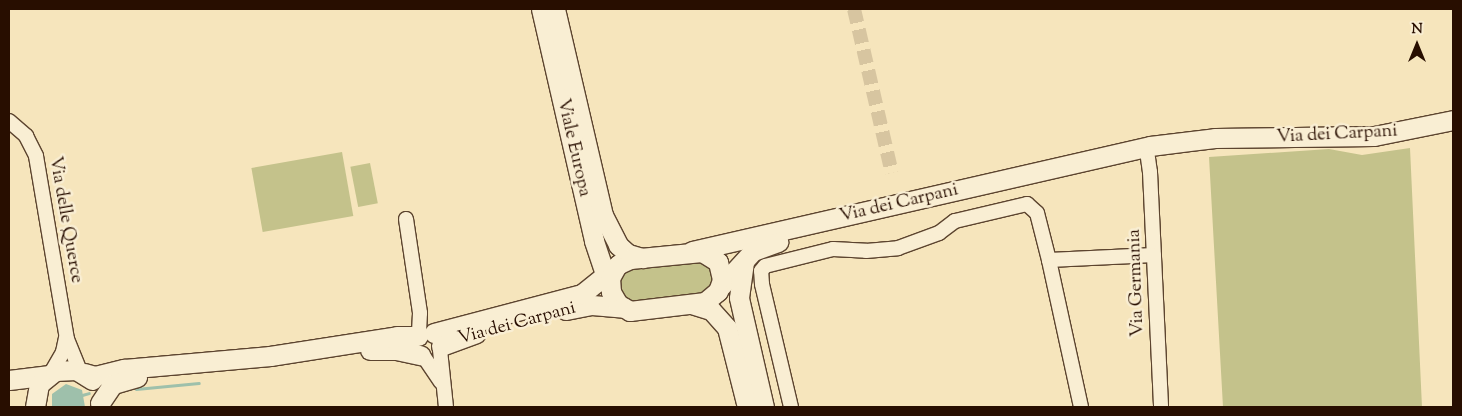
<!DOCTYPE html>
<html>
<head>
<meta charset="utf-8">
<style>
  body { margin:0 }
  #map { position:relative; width:1462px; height:416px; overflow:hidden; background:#f6e5bc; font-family:"Sorts Mill Goudy",serif }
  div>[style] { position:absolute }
  .green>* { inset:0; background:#c4c28b; transform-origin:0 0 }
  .water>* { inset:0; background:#9ec0ab }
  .stream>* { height:3px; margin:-1.5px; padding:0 1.5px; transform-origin:1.5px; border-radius:1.5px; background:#9ec0ab }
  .street-tunnel>* { height:14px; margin-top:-7px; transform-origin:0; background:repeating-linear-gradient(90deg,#d7c5a0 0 14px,transparent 0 21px) }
  .roads { filter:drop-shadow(1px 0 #5c442f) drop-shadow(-1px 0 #5c442f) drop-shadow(0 1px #5c442f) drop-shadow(0 -1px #5c442f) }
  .street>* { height:14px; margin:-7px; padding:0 7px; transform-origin:7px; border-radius:7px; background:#f9eed3 }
  .secondary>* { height:19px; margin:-9.5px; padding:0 9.5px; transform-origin:9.5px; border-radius:9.5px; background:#f9eed3 }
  span { translate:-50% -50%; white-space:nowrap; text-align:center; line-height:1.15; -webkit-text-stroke:5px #f9eed3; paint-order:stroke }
  .street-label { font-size:18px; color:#280e00 }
  .frame { position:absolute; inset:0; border:10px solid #280e00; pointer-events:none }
  .north { position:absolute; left:1392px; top:20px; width:50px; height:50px; -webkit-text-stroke:4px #f9eed3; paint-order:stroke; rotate:0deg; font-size:14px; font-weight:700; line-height:20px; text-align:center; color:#280e00 }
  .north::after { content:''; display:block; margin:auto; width:18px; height:22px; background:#280e00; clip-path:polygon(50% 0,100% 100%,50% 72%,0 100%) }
</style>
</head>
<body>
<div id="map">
  <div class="green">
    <i style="clip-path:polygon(1410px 148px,1422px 407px,1223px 407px,1209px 157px,1329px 149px,1362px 155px)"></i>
    <i style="left:342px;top:152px;width:65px;height:92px;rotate:80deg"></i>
    <i style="left:370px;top:163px;width:41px;height:20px;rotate:79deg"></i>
    <i style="clip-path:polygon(692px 258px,708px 262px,716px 278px,704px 295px,640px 303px,625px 300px,616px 282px,625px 268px)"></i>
  </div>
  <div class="water">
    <i style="clip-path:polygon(66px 384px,82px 390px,85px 407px,52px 407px,52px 394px)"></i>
  </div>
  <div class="stream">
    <i style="left:136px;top:389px;width:63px;rotate:-5.4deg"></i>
    <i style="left:82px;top:395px;width:7px;rotate:-16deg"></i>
  </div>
  <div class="street-tunnel">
    <i style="left:854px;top:9px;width:168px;rotate:77deg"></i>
  </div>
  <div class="roads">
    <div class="street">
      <i style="left:9px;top:121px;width:23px;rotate:41deg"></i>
      <i style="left:26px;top:136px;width:22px;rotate:63deg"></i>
      <i style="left:36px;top:156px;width:186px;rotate:80.4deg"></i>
      <i style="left:67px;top:339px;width:35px;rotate:68deg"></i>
      <i style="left:1141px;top:147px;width:7px;rotate:34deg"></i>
      <i style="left:1147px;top:151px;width:21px;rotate:82deg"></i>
      <i style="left:1150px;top:172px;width:235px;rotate:87.3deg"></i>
      <i style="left:406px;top:219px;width:95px;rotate:81.5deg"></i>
      <i style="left:420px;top:313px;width:22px;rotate:93deg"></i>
      <i style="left:440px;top:350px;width:57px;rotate:84deg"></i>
      <i style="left:424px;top:357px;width:30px;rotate:56deg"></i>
      <i style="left:51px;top:373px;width:24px;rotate:-60deg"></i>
      <i style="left:63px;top:352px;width:14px;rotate:-78deg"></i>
      <i style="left:791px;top:407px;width:126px;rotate:-103.3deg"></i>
      <i style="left:762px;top:284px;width:13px;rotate:-94deg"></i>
      <i style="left:761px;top:271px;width:6px;rotate:-51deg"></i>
      <i style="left:765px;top:266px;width:70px;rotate:-14deg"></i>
      <i style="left:833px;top:249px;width:33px;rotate:3deg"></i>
      <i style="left:866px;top:251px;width:32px;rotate:-5deg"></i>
      <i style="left:898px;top:248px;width:44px;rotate:-20.1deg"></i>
      <i style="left:939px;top:233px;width:20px;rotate:-37deg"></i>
      <i style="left:955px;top:221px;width:74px;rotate:-13.3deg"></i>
      <i style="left:1027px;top:204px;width:13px;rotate:42deg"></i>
      <i style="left:1037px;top:213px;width:49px;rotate:75.7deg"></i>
      <i style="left:1081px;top:407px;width:150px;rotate:-102.3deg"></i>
      <i style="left:1049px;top:260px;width:105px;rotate:-2.7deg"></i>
    </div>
    <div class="secondary">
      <i style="left:541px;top:9px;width:238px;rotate:77.1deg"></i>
      <i style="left:594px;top:241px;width:47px;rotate:71.6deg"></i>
      <i style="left:555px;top:9px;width:212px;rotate:76.9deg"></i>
      <i style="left:603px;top:215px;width:34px;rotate:63deg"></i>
      <i style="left:618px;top:245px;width:13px;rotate:42deg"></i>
      <i style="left:628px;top:254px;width:15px;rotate:16deg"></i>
      <i style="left:692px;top:251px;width:470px;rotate:-12.9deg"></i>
      <i style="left:1150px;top:146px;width:65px;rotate:-7deg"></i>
      <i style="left:1215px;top:138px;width:159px;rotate:-0.7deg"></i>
      <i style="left:1374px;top:136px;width:81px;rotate:-11.4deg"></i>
      <i style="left:744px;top:262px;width:36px;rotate:98deg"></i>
      <i style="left:739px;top:298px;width:112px;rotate:77.1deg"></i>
      <i style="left:721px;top:286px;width:47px;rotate:-47.6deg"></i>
      <i style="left:753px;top:251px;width:27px;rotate:-20deg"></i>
      <i style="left:691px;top:304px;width:21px;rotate:17deg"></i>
      <i style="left:711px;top:310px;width:24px;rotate:48deg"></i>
      <i style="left:727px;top:328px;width:81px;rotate:75.8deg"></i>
      <i style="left:566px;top:310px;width:26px;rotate:-11deg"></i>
      <i style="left:592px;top:305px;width:32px;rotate:5deg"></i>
      <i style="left:434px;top:333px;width:153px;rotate:-14.8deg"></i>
      <i style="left:582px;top:294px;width:48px;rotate:-39deg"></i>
      <i style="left:619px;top:264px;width:12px;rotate:-24deg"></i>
      <i style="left:630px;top:259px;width:72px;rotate:-5.6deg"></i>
      <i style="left:702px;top:252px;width:19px;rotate:32deg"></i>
      <i style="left:718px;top:262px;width:18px;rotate:77deg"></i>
      <i style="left:722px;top:280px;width:12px;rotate:110deg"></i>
      <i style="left:718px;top:291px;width:17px;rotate:140deg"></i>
      <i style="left:705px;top:302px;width:76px;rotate:173.2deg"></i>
      <i style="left:630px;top:311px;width:14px;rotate:-150deg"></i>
      <i style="left:618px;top:304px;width:14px;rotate:-120deg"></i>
      <i style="left:611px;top:292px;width:14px;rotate:-94deg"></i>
      <i style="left:610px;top:278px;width:13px;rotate:-61deg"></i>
      <i style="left:441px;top:346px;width:37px;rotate:-20deg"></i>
      <i style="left:370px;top:350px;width:26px"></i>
      <i style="left:396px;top:350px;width:25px;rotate:12deg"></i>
      <i style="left:84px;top:373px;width:11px;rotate:15deg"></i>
      <i style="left:95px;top:376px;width:30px;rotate:-14deg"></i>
      <i style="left:124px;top:369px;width:147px;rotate:-5.1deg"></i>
      <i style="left:270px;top:356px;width:129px;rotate:-8.9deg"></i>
      <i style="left:397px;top:336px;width:21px"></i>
      <i style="left:9px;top:380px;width:39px;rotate:-7deg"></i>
      <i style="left:100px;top:403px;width:23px;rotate:-56deg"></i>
      <i style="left:113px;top:384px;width:25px;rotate:-16deg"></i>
      <i style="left:35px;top:407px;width:23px;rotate:-80deg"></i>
      <i style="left:39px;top:384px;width:21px;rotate:-39deg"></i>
      <i style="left:55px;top:371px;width:21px;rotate:-3deg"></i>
      <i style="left:76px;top:370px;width:19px;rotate:32deg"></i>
    </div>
  </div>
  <div class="street-label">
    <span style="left:1337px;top:135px;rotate:-3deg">Via dei Carpani</span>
    <span style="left:573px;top:148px;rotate:77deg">Viale Europa</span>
    <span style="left:899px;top:204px;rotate:-13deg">Via dei Carpani</span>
    <span style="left:65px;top:220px;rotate:80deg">Via delle Querce</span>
    <span style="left:1137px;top:283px;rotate:-92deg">Via Germania</span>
    <span style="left:517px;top:324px;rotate:-15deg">Via dei Carpani</span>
  </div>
  <div class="frame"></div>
  <div class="north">N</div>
</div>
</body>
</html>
